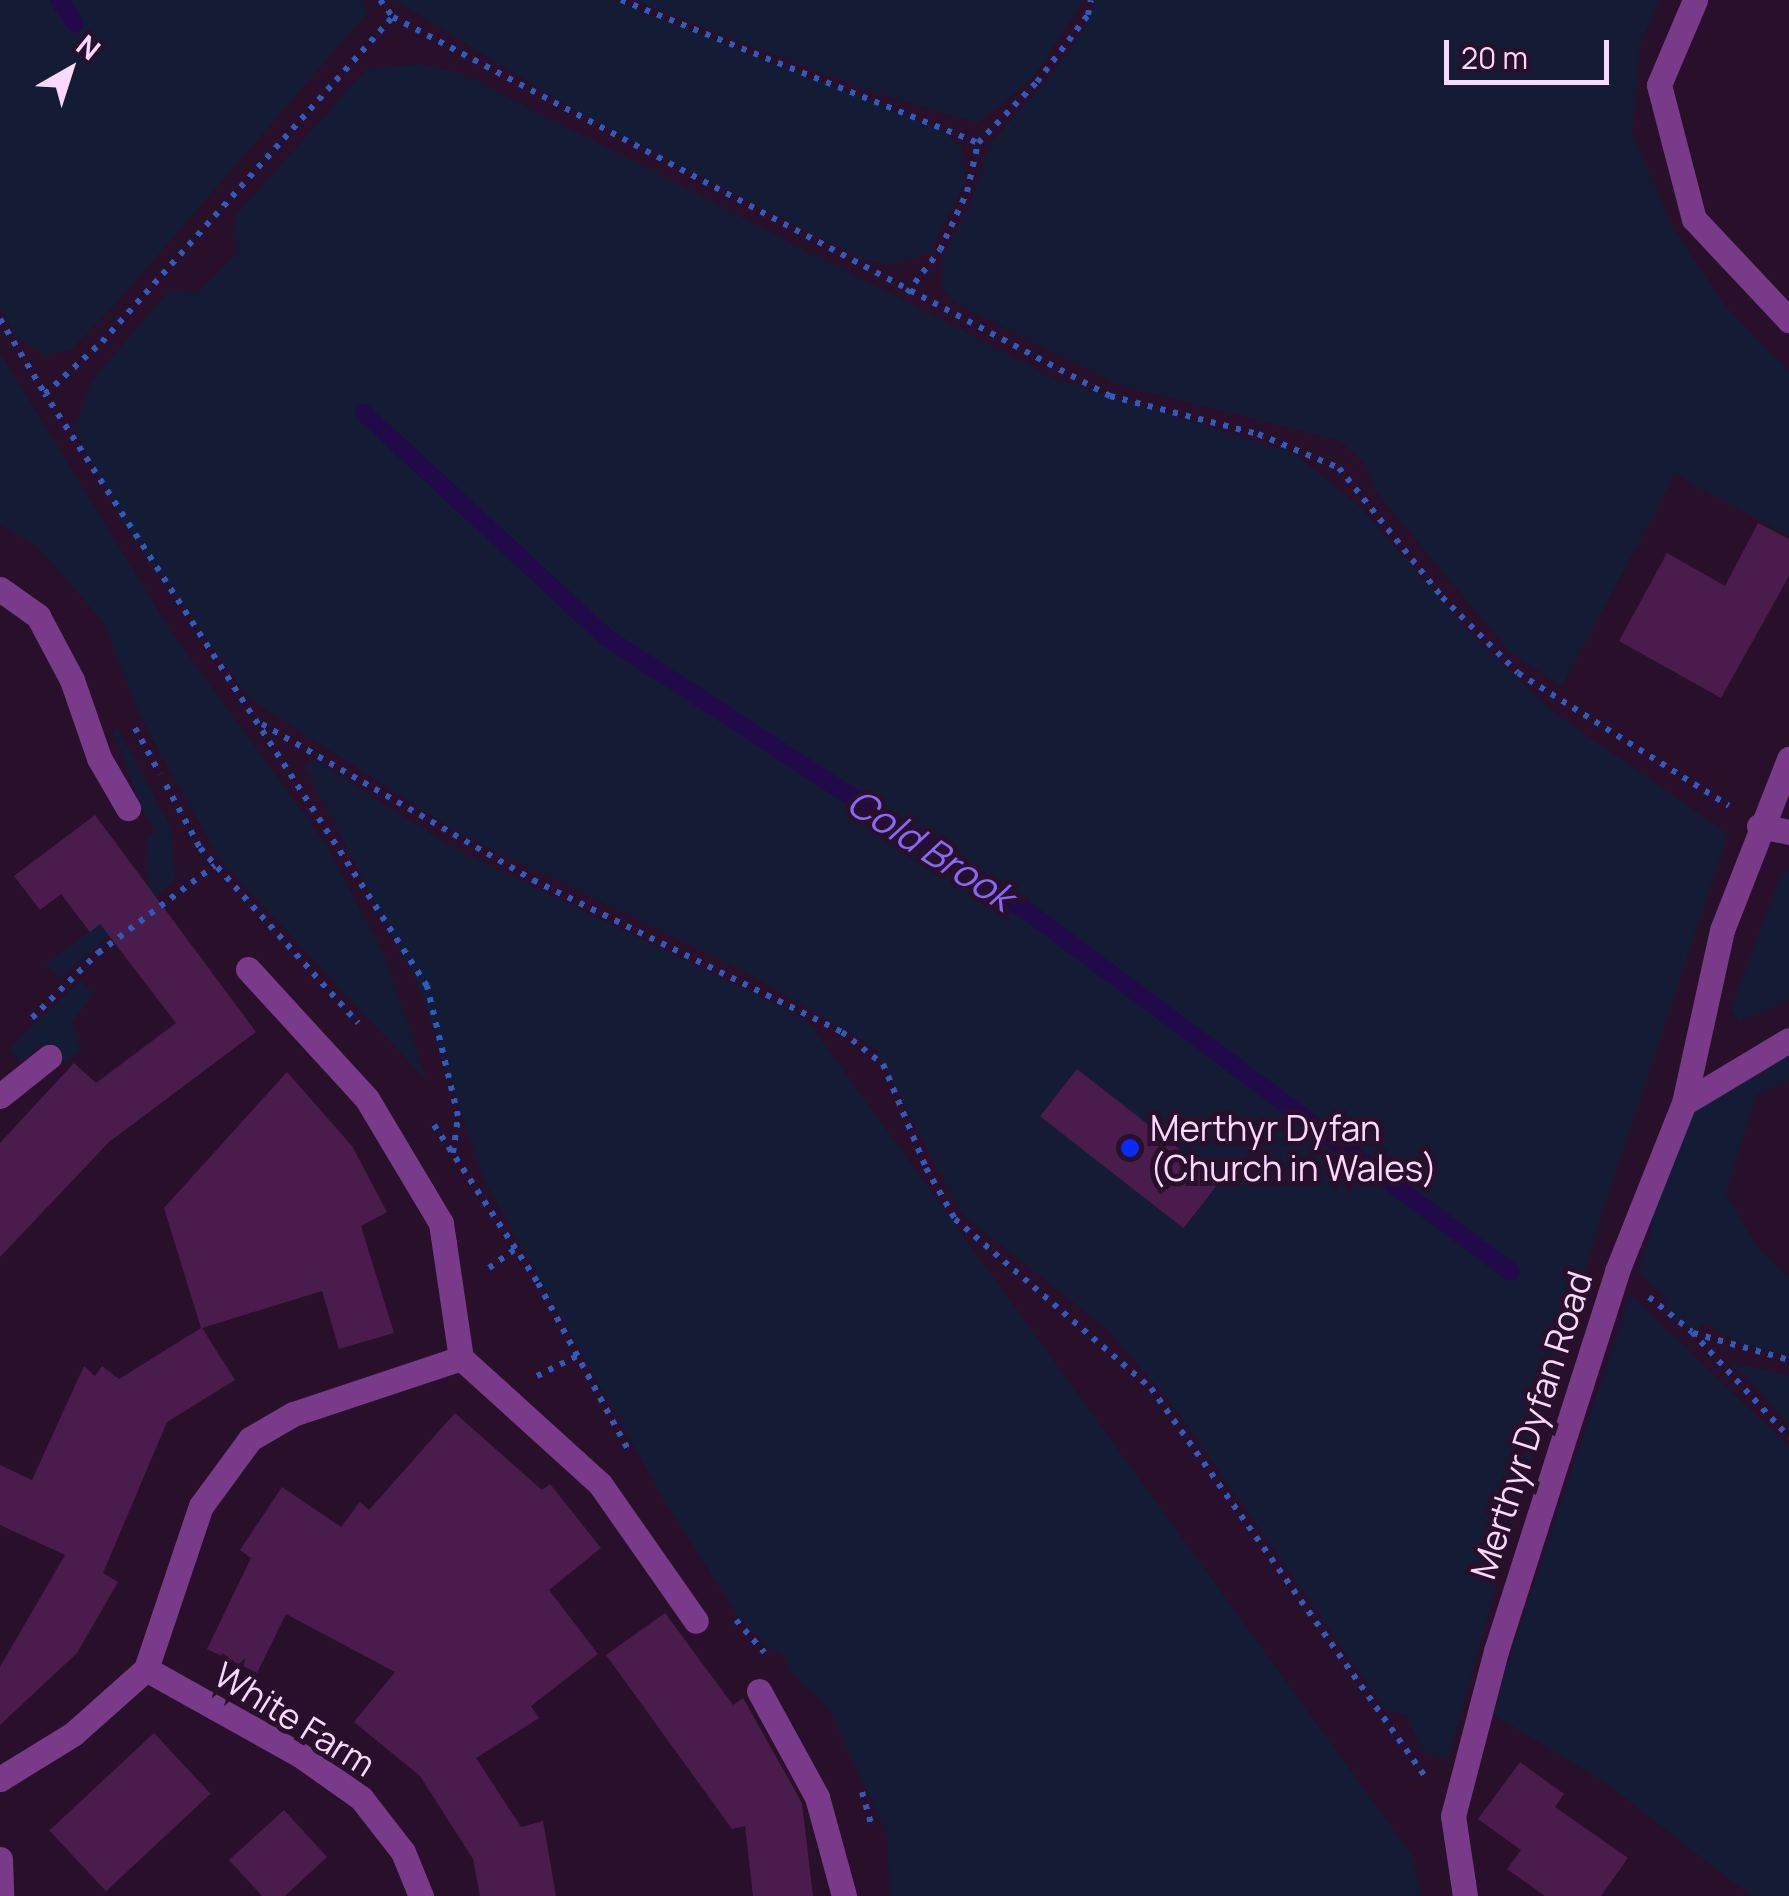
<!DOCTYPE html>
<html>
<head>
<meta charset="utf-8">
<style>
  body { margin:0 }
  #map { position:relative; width:1789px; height:1896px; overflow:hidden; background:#28102a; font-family:Manrope,sans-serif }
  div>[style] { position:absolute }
  .green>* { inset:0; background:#131c34 }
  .stream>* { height:18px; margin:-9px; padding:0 9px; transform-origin:9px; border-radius:9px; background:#220a4a }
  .building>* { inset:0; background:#491c4c; transform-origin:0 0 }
  .path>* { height:6px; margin-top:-3px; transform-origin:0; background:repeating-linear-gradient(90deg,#2e5bbf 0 5px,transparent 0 13px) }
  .minor>* { height:25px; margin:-12.5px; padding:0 12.5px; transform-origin:12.5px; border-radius:12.5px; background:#793a8a }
  .dots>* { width:28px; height:28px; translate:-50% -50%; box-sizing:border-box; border:5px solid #28102a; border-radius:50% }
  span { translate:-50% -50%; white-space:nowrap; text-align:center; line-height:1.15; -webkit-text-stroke:10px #28102a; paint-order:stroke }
  .poi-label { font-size:35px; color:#fad9ff }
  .left { translate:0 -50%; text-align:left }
  .street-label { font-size:35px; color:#fad9ff }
  .water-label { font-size:38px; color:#8867ff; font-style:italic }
  .north { position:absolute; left:20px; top:20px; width:100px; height:100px; -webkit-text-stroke:8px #28102a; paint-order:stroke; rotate:39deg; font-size:28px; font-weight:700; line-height:40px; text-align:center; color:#fad9ff }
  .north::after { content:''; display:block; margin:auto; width:35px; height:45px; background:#fad9ff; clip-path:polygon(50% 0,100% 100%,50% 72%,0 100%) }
  .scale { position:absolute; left:1444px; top:40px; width:165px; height:45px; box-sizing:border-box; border:5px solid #fad9ff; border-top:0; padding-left:12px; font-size:30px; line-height:35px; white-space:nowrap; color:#fad9ff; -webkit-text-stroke:8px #28102a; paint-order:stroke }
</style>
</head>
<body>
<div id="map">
  <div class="green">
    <i style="clip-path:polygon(0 0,363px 0,367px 13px,119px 300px,71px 350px,46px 354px,20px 341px,0 309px)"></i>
    <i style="clip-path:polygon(395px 0,611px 0,937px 127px,961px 146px,966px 181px,928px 254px,888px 265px,859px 258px,586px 117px)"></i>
    <i style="clip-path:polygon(633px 0,1084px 0,1031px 80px,978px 123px,863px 89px)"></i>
    <i style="clip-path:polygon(1095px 0,1660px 0,1640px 45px,1632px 133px,1672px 227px,1726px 307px,1789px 372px,1789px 536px,1675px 474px,1562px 686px,1510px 652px,1375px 490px,1365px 463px,1340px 441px,1117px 384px,956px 304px,943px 288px,941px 263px,970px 205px,989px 145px,1048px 79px,1085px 28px)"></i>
    <i style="clip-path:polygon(evenodd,420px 64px,462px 73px,1054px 378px,1295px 454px,1361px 508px,1473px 636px,1549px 709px,1728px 834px,1601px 1217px,1448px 1759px,1422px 1751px,1407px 1715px,1385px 1709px,1170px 1401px,1106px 1328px,961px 1213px,875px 1048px,741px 969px,460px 834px,249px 698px,124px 524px,74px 429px,92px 381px,169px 291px,197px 293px,237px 253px,234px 217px,367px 69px,420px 64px,1078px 1070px,1219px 1182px,1184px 1229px,1040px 1115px,1078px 1070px)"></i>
    <i style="clip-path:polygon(0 353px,170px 630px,325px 843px,385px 957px,427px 1081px,220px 860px,139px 714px,103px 621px,36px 545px,0 525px)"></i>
    <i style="clip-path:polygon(117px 728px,171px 827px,176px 879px,61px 977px,45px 965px,149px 887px,146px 839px,156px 830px,143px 811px,113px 731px)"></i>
    <i style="clip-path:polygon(314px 759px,453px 848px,806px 1019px,1411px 1854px,1421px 1896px,890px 1896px,887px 1834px,828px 1707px,789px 1670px,787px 1656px,764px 1644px,738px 1616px,663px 1498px,483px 1178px,418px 984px,304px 766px)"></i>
    <i style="clip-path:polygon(1789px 870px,1789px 1000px,1739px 1022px,1731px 1008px,1782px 872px)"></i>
    <i style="clip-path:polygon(81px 980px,93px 995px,72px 1022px,81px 1049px,62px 1066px,42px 1044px,20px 1062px,9px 1048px)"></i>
    <i style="clip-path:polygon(1763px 1039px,1789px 1044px,1789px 1080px,1756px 1095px,1726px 1194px,1758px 1248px,1789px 1279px,1789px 1355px,1742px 1344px,1705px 1323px,1696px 1329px,1667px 1316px,1667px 1298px,1638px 1272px,1651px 1231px,1649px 1180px,1684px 1109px)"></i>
    <i style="clip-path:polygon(1630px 1294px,1789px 1447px,1789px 1896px,1751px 1896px,1605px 1782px,1491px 1713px)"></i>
    <i style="clip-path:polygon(1728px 1362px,1789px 1375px,1789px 1426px,1758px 1389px)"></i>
  </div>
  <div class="stream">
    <i style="left:59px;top:0;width:28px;rotate:55deg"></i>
    <i style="left:364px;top:413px;width:330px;rotate:42.8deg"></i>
    <i style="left:606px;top:637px;width:506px;rotate:33.06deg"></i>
    <i style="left:1030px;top:913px;width:600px;rotate:36.74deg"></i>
  </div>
  <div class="building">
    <i style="clip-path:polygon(1758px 523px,1789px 539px,1789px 576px,1721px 698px,1619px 641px,1667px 553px,1725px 586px)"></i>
    <i style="clip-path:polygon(95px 815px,256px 1032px,109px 1142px,0 1257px,0 1143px,74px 1063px,96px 1083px,176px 1023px,100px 924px,90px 932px,61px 894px,40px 910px,14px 876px)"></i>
    <i style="left:1077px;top:1069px;width:182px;height:60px;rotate:38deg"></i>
    <i style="clip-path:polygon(287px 1072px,352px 1146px,387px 1212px,361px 1226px,394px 1333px,339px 1349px,322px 1291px,202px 1328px,235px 1380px,167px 1422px,103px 1573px,118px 1582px,77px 1653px,0 1725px,0 1667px,65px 1555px,0 1525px,0 1465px,32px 1480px,84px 1366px,95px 1376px,102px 1366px,119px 1379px,201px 1328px,164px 1208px)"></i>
    <i style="clip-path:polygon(455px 1413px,542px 1490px,550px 1484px,601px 1548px,549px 1590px,598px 1654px,531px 1706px,539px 1718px,476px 1758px,521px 1827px,543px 1821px,556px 1896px,480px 1896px,473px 1859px,420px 1776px,354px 1722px,395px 1672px,286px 1614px,257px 1673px,207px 1649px,251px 1558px,240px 1550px,282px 1487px,341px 1527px,360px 1502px,369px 1510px)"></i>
    <i style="clip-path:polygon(665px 1613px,733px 1705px,743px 1698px,802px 1803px,813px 1896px,753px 1896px,745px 1826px,732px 1829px,606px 1655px)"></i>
    <i style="left:154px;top:1733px;width:83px;height:143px;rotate:47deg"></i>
    <i style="clip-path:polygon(1520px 1762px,1564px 1794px,1555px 1807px,1628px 1858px,1601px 1896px,1545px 1896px,1507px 1869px,1521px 1850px,1478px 1819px)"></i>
    <i style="clip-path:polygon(284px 1810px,327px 1857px,285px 1896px,262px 1896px,229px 1860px)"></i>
  </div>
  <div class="path">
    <i style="left:380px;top:0;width:21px;rotate:53deg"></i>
    <i style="left:621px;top:0;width:385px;rotate:21.8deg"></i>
    <i style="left:907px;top:293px;width:54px;rotate:-52.5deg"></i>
    <i style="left:940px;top:250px;width:64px;rotate:-65deg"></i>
    <i style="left:967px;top:192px;width:50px;rotate:-77.3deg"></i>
    <i style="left:978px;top:143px;width:85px;rotate:-46deg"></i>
    <i style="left:1037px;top:82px;width:84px;rotate:-52.7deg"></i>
    <i style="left:1088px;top:15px;width:15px;rotate:-79deg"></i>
    <i style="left:0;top:319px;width:87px;rotate:59deg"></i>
    <i style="left:262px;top:724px;width:313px;rotate:29.9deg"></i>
    <i style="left:533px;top:880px;width:344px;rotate:26.2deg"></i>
    <i style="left:842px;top:1032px;width:52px;rotate:38deg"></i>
    <i style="left:883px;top:1064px;width:113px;rotate:67.5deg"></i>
    <i style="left:926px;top:1168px;width:59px;rotate:60.4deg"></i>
    <i style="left:955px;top:1219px;width:259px;rotate:40.8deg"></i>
    <i style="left:1151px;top:1388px;width:474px;rotate:54.8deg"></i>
    <i style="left:135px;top:728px;width:52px;rotate:61.5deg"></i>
    <i style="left:166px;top:785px;width:72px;rotate:61.6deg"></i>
    <i style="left:200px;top:848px;width:236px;rotate:47.9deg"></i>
    <i style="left:32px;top:1018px;width:93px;rotate:-44.6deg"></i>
    <i style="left:98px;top:953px;width:146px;rotate:-36.9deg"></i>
    <i style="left:434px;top:1125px;width:189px;rotate:56.6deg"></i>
    <i style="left:538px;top:1283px;width:193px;rotate:61.6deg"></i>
    <i style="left:453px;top:1153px;width:37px;rotate:-82deg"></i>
    <i style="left:458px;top:1116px;width:134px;rotate:-103.4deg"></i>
    <i style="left:427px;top:986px;width:705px;rotate:-122.83deg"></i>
    <i style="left:45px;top:394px;width:77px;rotate:-42.4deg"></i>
    <i style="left:102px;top:342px;width:436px;rotate:-48.2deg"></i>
    <i style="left:393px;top:17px;width:811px;rotate:27.86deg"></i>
    <i style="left:1110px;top:396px;width:153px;rotate:14.4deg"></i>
    <i style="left:1258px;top:434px;width:88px;rotate:22.8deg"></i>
    <i style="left:1339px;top:468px;width:165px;rotate:51.4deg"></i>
    <i style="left:1442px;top:597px;width:107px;rotate:45deg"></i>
    <i style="left:1518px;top:673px;width:249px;rotate:32.2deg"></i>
    <i style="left:489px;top:1268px;width:32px;rotate:-36deg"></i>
    <i style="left:1649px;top:1297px;width:55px;rotate:39.1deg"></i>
    <i style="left:1692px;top:1332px;width:143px;rotate:47.3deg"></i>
    <i style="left:1693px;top:1333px;width:100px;rotate:15.7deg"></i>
    <i style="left:537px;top:1376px;width:45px;rotate:-26.6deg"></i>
    <i style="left:736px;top:1620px;width:43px;rotate:48.8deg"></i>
    <i style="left:862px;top:1792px;width:37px;rotate:74deg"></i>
  </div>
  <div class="minor">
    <i style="left:1695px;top:0;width:92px;rotate:113deg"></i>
    <i style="left:1659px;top:85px;width:138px;rotate:75.4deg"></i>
    <i style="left:1694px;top:219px;width:139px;rotate:46.8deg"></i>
    <i style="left:0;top:589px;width:47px;rotate:35.4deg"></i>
    <i style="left:38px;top:616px;width:72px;rotate:62deg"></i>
    <i style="left:72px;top:680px;width:83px;rotate:70.9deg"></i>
    <i style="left:99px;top:758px;width:58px;rotate:59.9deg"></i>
    <i style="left:1759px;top:826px;width:31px;rotate:11deg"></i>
    <i style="left:248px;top:969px;width:176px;rotate:47.5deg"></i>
    <i style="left:367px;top:1099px;width:144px;rotate:59.2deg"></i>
    <i style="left:441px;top:1223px;width:136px;rotate:81.6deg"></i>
    <i style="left:461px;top:1358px;width:188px;rotate:42.2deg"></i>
    <i style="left:600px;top:1484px;width:167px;rotate:55deg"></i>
    <i style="left:0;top:1096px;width:63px;rotate:-38.5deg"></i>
    <i style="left:1684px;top:1103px;width:177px;rotate:-77.6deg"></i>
    <i style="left:1722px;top:930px;width:184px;rotate:-68.6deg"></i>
    <i style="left:146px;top:1669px;width:176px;rotate:29.2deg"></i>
    <i style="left:300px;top:1755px;width:75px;rotate:35.2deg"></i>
    <i style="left:361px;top:1798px;width:68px;rotate:52.1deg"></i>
    <i style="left:403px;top:1852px;width:48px;rotate:67.8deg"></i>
    <i style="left:759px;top:1691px;width:121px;rotate:61.3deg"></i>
    <i style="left:817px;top:1797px;width:103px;rotate:74.7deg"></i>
    <i style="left:0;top:1779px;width:86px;rotate:-31.7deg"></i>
    <i style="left:73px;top:1734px;width:98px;rotate:-41.7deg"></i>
    <i style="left:146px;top:1669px;width:172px;rotate:-71.4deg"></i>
    <i style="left:201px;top:1506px;width:83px;rotate:-53.8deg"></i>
    <i style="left:250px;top:1439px;width:50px;rotate:-30.2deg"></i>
    <i style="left:293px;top:1414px;width:177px;rotate:-18.4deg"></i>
    <i style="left:0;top:1859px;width:37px;rotate:88deg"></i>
    <i style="left:1465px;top:1896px;width:81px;rotate:-98.5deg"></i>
    <i style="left:1453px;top:1816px;width:171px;rotate:-75.4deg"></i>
    <i style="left:1496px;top:1651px;width:399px;rotate:-72.3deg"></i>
    <i style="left:1617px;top:1271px;width:181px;rotate:-68.3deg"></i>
    <i style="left:1684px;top:1103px;width:122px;rotate:-31deg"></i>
  </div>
  <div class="dots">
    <i style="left:1130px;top:1148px;background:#052bff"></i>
  </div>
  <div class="poi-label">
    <span class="left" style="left:1150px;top:1148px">Merthyr Dyfan<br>(Church in Wales)</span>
  </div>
  <div class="street-label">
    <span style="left:1531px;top:1425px;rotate:-72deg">Merthyr Dyfan Road</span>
    <span style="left:295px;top:1719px;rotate:32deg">White Farm</span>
  </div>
  <div class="water-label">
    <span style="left:931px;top:849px;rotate:33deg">Cold Brook</span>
  </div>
  <div class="north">N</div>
  <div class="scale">20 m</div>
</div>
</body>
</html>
